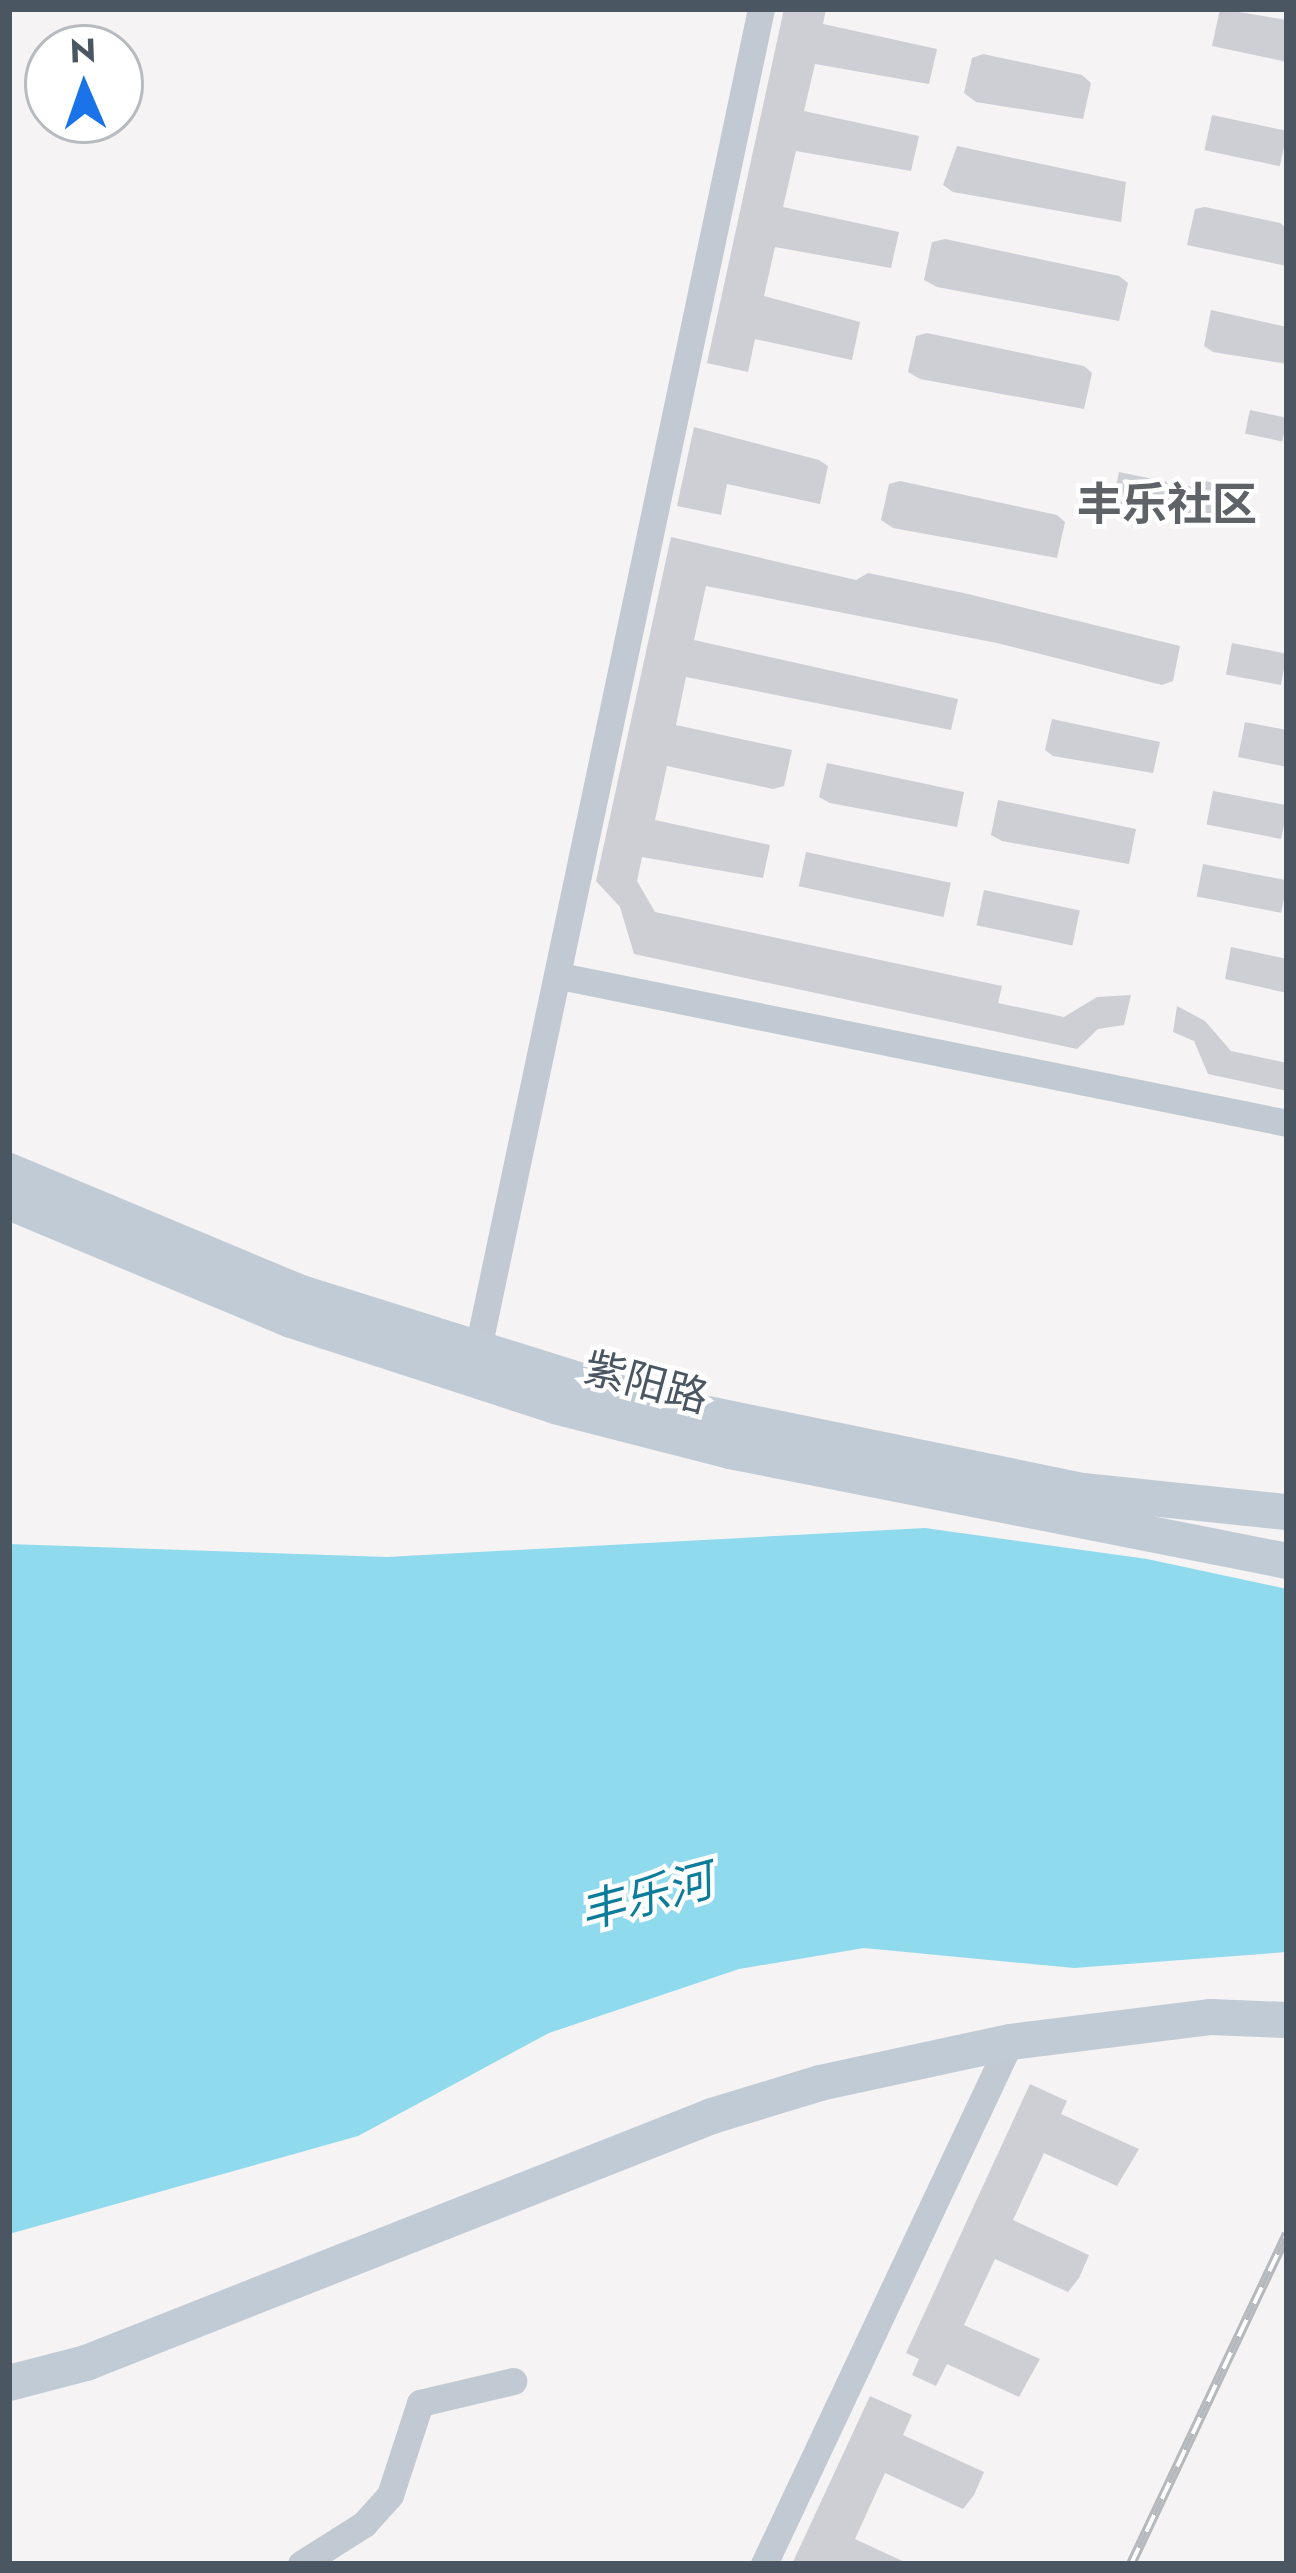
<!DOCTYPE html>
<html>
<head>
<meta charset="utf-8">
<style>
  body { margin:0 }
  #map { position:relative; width:1296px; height:2573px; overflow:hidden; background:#f5f3f3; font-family:Jost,"Noto Sans SC",sans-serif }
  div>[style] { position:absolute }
  .water>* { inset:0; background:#90daee }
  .building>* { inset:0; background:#cdcfd5; transform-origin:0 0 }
  .street>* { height:27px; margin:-13.5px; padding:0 13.5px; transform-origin:13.5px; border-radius:13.5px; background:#c1cad2 }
  .secondary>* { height:36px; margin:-18px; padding:0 18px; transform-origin:18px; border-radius:18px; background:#c1cbd6 }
  .rail>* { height:10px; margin-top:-5px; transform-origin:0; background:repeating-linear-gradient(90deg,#fff 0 18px,#b5b8bd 0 36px); box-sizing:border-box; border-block:3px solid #b5b8bd }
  span { translate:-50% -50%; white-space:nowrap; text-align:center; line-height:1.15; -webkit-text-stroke:9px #fff; paint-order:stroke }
  .street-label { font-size:42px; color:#4a5661 }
  .neighbourhood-label { font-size:45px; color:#5f6368; font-weight:700 }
  .water-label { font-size:45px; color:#0c7c9b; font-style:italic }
  .frame { position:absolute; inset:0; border:12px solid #4a5661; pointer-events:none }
  .north { position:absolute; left:24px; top:24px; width:120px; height:120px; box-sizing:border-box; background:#fff; border:3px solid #b7bbc0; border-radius:50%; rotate:358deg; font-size:33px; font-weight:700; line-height:48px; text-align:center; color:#4a5661 }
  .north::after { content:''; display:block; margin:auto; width:42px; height:54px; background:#1a73e8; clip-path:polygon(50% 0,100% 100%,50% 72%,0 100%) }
</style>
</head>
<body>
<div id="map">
  <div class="water">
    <i style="clip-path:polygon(925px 1528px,1147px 1559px,1287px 1589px,1287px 1952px,1074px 1968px,864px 1948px,739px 1969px,549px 2033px,358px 2136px,9px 2234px,9px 1544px,387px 1557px)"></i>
  </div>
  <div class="building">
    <i style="clip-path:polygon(784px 9px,826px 9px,823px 24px,937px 49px,929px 84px,815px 64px,804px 111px,919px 136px,911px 171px,796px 151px,783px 207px,899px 232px,891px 268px,775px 247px,764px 296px,860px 322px,852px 360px,755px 339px,748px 372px,707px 363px)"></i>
    <i style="clip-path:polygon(1220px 9px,1287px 20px,1287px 62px,1212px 46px)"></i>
    <i style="clip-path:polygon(983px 54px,1082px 75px,1091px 83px,1083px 119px,976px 102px,964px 93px,972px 58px)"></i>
    <i style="left:1212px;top:115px;width:77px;height:36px;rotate:12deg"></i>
    <i style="clip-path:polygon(957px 146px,1126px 182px,1121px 222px,953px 192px,943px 185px)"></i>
    <i style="clip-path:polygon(1205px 207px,1280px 223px,1287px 229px,1287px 266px,1187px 245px,1195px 209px)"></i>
    <i style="clip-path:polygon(945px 239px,1119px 276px,1128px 283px,1119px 321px,937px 287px,924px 280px,932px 242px)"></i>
    <i style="clip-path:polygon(1211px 310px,1287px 327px,1287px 364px,1213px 352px,1204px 346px)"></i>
    <i style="clip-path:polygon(927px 333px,1084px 366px,1092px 373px,1084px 409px,920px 379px,908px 372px,916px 336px)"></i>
    <i style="left:1250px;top:410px;width:38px;height:24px;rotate:12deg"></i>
    <i style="clip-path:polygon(694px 427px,819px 460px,828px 466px,820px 504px,727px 484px,721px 515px,677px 506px)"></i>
    <i style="clip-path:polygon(1119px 472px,1192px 487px,1194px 479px,1219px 484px,1211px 525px,1112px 504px)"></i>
    <i style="clip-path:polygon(900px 481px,1057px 515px,1065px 522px,1057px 558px,893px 528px,881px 520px,889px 484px)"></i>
    <i style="clip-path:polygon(671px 537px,856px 580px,868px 573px,968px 594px,1180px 646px,1173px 681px,1162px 685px,997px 643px,706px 586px,694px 640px,958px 699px,951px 730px,686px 677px,676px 725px,792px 750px,784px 786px,773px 789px,667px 766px,655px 820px,770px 845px,763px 878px,642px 857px,637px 881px,655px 912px,1002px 986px,998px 1003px,1064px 1017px,1097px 997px,1131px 995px,1124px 1025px,1098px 1029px,1077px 1049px,634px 954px,620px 907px,596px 881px)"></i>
    <i style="left:1232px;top:643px;width:56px;height:32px;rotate:11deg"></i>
    <i style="clip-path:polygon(1052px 719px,1160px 742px,1153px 773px,1053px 756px,1045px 750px)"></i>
    <i style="clip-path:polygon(1245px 722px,1287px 730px,1287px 767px,1238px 757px)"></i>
    <i style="clip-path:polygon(827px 763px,964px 792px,957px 827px,830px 803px,819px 797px)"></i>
    <i style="left:1213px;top:791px;width:76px;height:34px;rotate:11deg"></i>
    <i style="clip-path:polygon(998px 800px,1136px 829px,1129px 864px,1002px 841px,991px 835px)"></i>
    <i style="left:806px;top:852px;width:148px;height:35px;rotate:12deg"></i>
    <i style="left:1203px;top:864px;width:86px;height:33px;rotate:11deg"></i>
    <i style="left:984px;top:890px;width:98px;height:36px;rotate:12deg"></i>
    <i style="clip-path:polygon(1231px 947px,1287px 959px,1287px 993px,1225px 979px)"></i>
    <i style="clip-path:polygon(1177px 1006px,1205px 1021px,1231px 1051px,1287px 1063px,1287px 1091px,1208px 1074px,1194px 1041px,1173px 1032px)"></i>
    <i style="clip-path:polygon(1030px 2084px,1067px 2101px,1061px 2114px,1139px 2149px,1117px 2186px,1044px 2153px,1013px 2220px,1089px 2255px,1079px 2278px,1068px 2292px,995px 2259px,964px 2325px,1040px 2359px,1019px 2397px,947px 2364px,936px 2386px,912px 2375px,919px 2359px,906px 2353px)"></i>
    <i style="clip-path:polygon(870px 2396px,912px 2415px,903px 2435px,984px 2472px,974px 2495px,963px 2509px,885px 2473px,855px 2539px,909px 2564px,792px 2564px)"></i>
  </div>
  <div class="street">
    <i style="left:560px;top:976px;width:742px;rotate:11.43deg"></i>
    <i style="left:477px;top:1353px;width:1374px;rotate:-78.07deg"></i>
    <i style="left:301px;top:2564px;width:75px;rotate:-32.4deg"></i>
    <i style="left:364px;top:2524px;width:39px;rotate:-48deg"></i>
    <i style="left:390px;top:2495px;width:97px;rotate:-71.9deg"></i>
    <i style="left:420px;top:2403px;width:96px;rotate:-13.3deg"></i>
    <i style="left:764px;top:2564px;width:577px;rotate:-64.77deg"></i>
  </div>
  <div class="secondary">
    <i style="left:9px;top:1171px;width:316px;rotate:22.7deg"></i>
    <i style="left:301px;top:1293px;width:365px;rotate:17.4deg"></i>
    <i style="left:649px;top:1402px;width:443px;rotate:11.6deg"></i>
    <i style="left:1083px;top:1491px;width:205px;rotate:5.9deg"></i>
    <i style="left:9px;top:1202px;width:306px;rotate:22.7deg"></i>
    <i style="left:291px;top:1320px;width:278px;rotate:18deg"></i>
    <i style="left:555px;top:1406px;width:181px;rotate:14.4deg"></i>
    <i style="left:730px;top:1451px;width:568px;rotate:11.17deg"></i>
    <i style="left:9px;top:2383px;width:80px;rotate:-14.6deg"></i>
    <i style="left:86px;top:2363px;width:673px;rotate:-21.53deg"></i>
    <i style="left:712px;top:2116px;width:113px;rotate:-17deg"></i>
    <i style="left:820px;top:2083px;width:194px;rotate:-12.2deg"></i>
    <i style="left:1010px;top:2042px;width:203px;rotate:-7.1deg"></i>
    <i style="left:1211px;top:2017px;width:76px;rotate:2.3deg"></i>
  </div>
  <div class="rail">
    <i style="left:1131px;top:2564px;width:365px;rotate:-64.7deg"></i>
  </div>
  <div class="street-label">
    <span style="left:646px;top:1383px;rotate:15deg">紫阳路</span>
  </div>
  <div class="neighbourhood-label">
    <span style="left:1167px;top:505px">丰乐社区</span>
  </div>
  <div class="water-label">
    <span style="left:646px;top:1897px;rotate:-15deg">丰乐河</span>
  </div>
  <div class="frame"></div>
  <div class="north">N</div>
</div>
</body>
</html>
